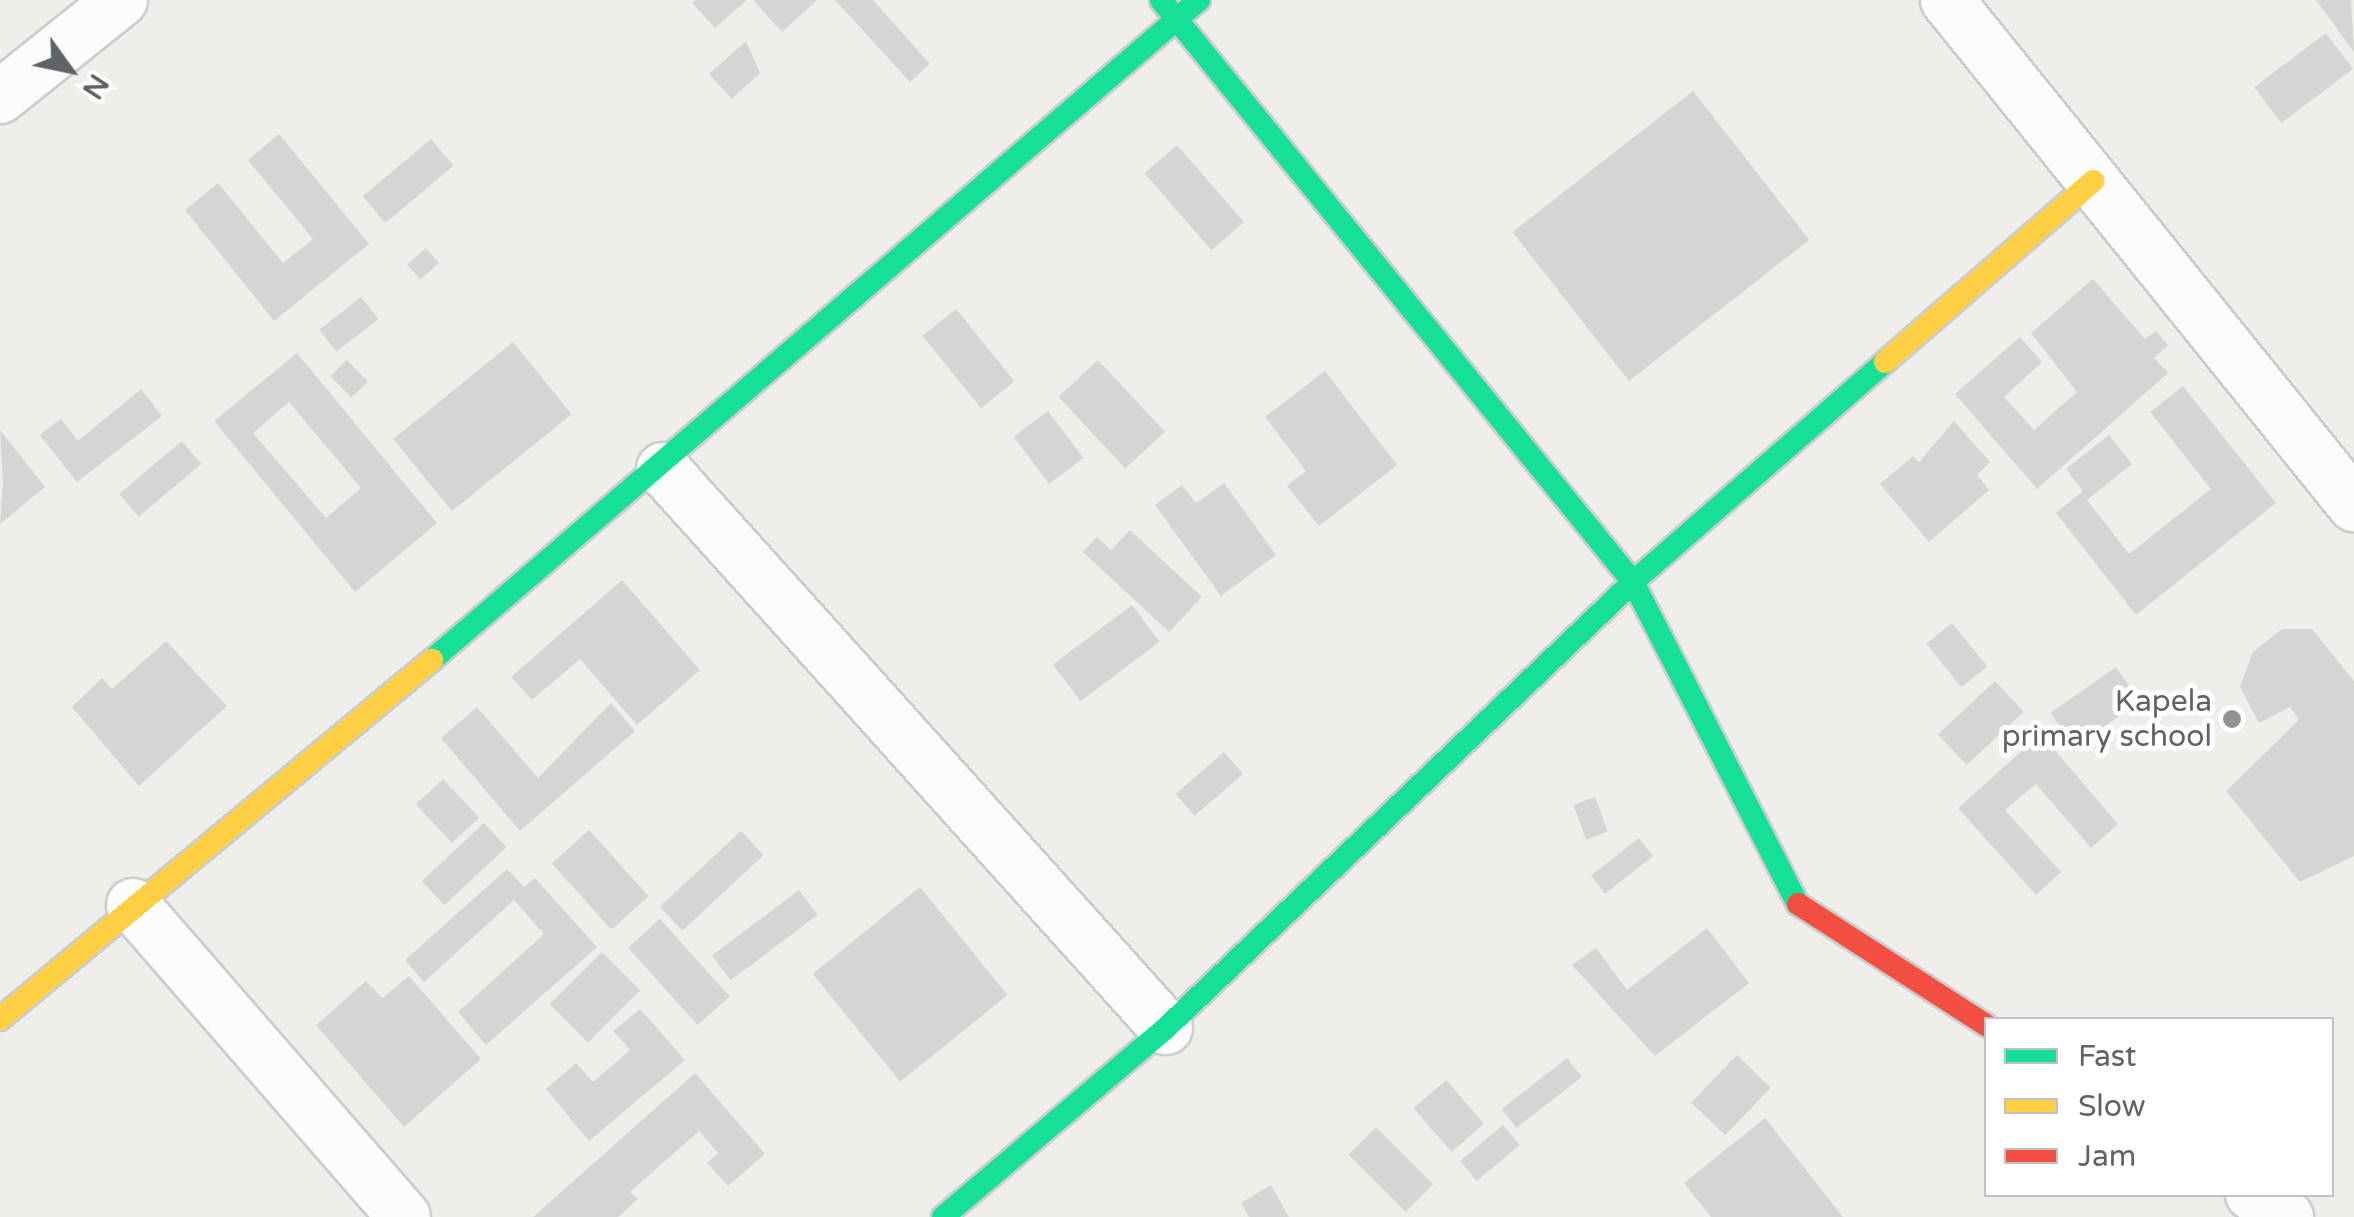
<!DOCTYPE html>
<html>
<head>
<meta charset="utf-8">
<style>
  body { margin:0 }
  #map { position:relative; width:2354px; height:1217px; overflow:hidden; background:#efeeea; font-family:"Varela Round",sans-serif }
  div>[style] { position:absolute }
  .building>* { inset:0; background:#d6d5d3; transform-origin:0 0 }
  .roads { filter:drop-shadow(2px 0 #cbcccc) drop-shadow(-2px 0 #cbcccc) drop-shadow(0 2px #cbcccc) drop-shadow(0 -2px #cbcccc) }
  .street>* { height:52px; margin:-26px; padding:0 26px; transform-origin:26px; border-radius:26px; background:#fdfcfc }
  .fast>* { height:22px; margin:-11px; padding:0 11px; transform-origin:11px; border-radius:11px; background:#16e098 }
  .slow>* { height:22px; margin:-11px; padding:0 11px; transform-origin:11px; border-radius:11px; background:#ffcf43 }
  .jam>* { height:22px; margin:-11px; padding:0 11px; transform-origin:11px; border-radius:11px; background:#f24e42 }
  .dots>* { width:28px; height:28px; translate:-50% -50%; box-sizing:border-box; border:5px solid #fff; border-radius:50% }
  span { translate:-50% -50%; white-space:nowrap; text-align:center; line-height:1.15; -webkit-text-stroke:10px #fff; paint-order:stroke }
  .poi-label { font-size:30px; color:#5f6368 }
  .right { translate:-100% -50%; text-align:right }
  .legend { position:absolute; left:1984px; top:1017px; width:350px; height:180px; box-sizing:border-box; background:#fff; border:2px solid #bfc1c3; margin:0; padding:12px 18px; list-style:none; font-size:30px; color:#5f6368 }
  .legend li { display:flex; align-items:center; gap:20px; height:50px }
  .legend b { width:50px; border:2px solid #bfc1c3 }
  .north { position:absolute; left:20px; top:20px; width:100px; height:100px; -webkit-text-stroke:8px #fff; paint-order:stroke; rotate:123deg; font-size:28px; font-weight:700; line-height:40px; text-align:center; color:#5f6368 }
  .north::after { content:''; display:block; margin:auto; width:35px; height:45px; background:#5f6368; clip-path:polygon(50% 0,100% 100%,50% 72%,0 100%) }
</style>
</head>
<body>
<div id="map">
  <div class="building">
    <i style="clip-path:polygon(747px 0,715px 28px,692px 3px,695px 0)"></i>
    <i style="clip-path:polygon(753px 0,817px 0,782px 32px)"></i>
    <i style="clip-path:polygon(835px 0,873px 0,930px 64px,910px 82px)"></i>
    <i style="clip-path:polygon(2316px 0,2351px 0,2354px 52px)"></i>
    <i style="left:2326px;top:33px;width:45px;height:90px;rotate:53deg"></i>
    <i style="clip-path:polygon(746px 41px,760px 73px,732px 99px,709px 74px)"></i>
    <i style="left:1693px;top:91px;width:189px;height:229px;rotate:52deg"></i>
    <i style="clip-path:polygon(279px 134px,369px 244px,274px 321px,185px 210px,218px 183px,283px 263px,313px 239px,248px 160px)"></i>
    <i style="left:431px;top:139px;width:35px;height:89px;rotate:50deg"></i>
    <i style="left:1177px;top:145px;width:102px;height:43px;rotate:49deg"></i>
    <i style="left:426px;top:248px;width:20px;height:25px;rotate:49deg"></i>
    <i style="clip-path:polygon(2093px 279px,2145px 339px,2156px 331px,2168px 345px,2154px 358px,2168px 373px,2037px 489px,1955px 394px,2020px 337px,2042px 362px,2004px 397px,2034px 430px,2077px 392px,2031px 333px)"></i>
    <i style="left:361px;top:297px;width:28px;height:53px;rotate:52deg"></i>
    <i style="left:956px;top:309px;width:93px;height:43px;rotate:51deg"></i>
    <i style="left:513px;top:342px;width:93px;height:154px;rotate:51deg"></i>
    <i style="clip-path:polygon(evenodd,297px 353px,437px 523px,355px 592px,214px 421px,297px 353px,289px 402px,361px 488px,326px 518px,253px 433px,289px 402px)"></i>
    <i style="left:347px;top:360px;width:30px;height:23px;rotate:46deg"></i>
    <i style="left:1098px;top:360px;width:98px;height:54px;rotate:47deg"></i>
    <i style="clip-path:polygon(1325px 371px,1397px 465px,1319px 526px,1287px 486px,1306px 471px,1265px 417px)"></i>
    <i style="clip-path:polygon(2183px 386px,2276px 503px,2136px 615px,2056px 513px,2083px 491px,2066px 469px,2109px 435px,2132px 464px,2087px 500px,2129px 554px,2211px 489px,2150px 412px)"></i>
    <i style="clip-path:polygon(141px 389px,162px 416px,77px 482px,40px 435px,61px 419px,78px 441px)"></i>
    <i style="left:1048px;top:411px;width:59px;height:43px;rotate:53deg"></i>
    <i style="clip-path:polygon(1954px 421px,1990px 462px,1977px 475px,1989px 490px,1929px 542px,1880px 484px,1913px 456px,1919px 462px)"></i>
    <i style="clip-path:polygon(0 430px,45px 487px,0 524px,3px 485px)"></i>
    <i style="left:182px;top:441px;width:30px;height:82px;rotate:50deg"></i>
    <i style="clip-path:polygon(1224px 483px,1276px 555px,1221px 596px,1155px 505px,1182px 485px,1196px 503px)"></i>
    <i style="clip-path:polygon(1130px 530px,1202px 597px,1169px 632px,1083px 552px,1097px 537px,1111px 550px)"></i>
    <i style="clip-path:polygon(622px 580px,700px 670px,637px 725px,580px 659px,532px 700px,511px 677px)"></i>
    <i style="left:1132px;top:605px;width:46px;height:99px;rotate:53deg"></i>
    <i style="left:1952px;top:623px;width:56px;height:33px;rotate:51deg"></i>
    <i style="clip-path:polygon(2282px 629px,2312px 629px,2354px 681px,2354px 856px,2300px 882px,2226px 791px,2299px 720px,2290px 707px,2259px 723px,2240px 687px,2253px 652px)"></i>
    <i style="clip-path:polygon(166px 641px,227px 706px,139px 786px,72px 707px,102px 678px,112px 689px)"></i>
    <i style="left:2116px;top:667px;width:42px;height:80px;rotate:55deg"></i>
    <i style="left:1995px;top:681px;width:42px;height:78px;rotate:47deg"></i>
    <i style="clip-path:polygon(611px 703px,635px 731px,520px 831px,441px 738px,477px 707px,538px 778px)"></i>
    <i style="clip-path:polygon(2041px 734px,2118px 824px,2091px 848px,2036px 784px,2005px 810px,2061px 872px,2036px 895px,1958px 808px)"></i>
    <i style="left:1224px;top:752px;width:29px;height:64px;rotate:49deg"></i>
    <i style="left:443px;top:779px;width:53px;height:37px;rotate:47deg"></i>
    <i style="left:1595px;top:797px;width:37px;height:23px;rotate:70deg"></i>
    <i style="left:484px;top:823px;width:33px;height:85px;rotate:47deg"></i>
    <i style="left:589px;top:830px;width:89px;height:50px;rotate:48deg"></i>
    <i style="left:741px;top:831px;width:33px;height:111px;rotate:47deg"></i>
    <i style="left:1639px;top:838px;width:23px;height:61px;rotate:52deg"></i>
    <i style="clip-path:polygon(507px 869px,524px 887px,535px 878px,597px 947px,486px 1045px,458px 1012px,544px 934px,514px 900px,424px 982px,405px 960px)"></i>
    <i style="left:920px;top:887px;width:139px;height:138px;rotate:51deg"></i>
    <i style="left:799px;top:890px;width:31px;height:109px;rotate:53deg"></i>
    <i style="left:660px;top:919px;width:104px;height:43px;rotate:48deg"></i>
    <i style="clip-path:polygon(1707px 928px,1749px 983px,1655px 1056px,1572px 965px,1596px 948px,1627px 990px)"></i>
    <i style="left:602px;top:952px;width:54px;height:74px;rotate:45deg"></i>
    <i style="clip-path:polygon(409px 976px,481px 1059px,404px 1127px,316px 1025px,366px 981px,382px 998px)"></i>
    <i style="clip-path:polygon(640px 1009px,685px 1060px,589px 1141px,546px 1089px,576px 1063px,593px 1082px,630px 1050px,613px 1031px)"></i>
    <i style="left:1737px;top:1055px;width:47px;height:66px;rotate:44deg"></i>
    <i style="left:1567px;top:1058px;width:24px;height:83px;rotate:52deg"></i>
    <i style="clip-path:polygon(695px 1073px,765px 1154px,728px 1186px,707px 1163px,718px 1153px,699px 1131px,630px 1192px,638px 1199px,618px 1217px,533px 1217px)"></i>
    <i style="left:1446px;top:1080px;width:58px;height:43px;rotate:49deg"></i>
    <i style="clip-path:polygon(1765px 1118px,1843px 1217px,1711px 1217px,1684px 1183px)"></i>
    <i style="left:1503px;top:1125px;width:26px;height:56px;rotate:50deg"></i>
    <i style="left:1376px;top:1127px;width:81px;height:39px;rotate:45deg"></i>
    <i style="clip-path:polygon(1271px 1185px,1289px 1217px,1249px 1217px,1241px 1203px)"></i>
  </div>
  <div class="roads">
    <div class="street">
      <i style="left:1947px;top:0;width:649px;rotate:51.13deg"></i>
      <i style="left:0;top:97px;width:155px;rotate:-38.7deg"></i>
      <i style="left:663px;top:469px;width:752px;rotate:48.02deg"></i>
      <i style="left:133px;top:905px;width:413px;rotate:49deg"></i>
      <i style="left:2252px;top:1194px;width:42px;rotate:33.3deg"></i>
    </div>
    <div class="fast">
      <i style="left:1161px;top:0;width:749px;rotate:50.96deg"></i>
      <i style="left:1633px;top:582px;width:362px;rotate:62.9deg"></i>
      <i style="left:432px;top:660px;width:1012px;rotate:-40.71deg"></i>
      <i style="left:943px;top:1217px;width:292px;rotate:-40.3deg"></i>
      <i style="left:1166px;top:1028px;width:646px;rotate:-43.68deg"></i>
      <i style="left:1633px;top:582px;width:335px;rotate:-41.1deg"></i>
    </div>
    <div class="slow">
      <i style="left:1885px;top:362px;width:276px;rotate:-41deg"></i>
      <i style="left:0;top:1019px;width:562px;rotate:-39.73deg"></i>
    </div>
    <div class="jam">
      <i style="left:1798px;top:904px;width:224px;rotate:32.8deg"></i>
    </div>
  </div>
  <div class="dots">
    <i style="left:2232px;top:719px;background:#919496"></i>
  </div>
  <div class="poi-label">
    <span class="right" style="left:2212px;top:719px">Kapela<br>primary school</span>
  </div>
  <ul class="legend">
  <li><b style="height:12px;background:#16e098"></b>Fast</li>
  <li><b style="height:12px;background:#ffcf43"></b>Slow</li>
  <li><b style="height:12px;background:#f24e42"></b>Jam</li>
  </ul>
  <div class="north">N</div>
</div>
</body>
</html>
